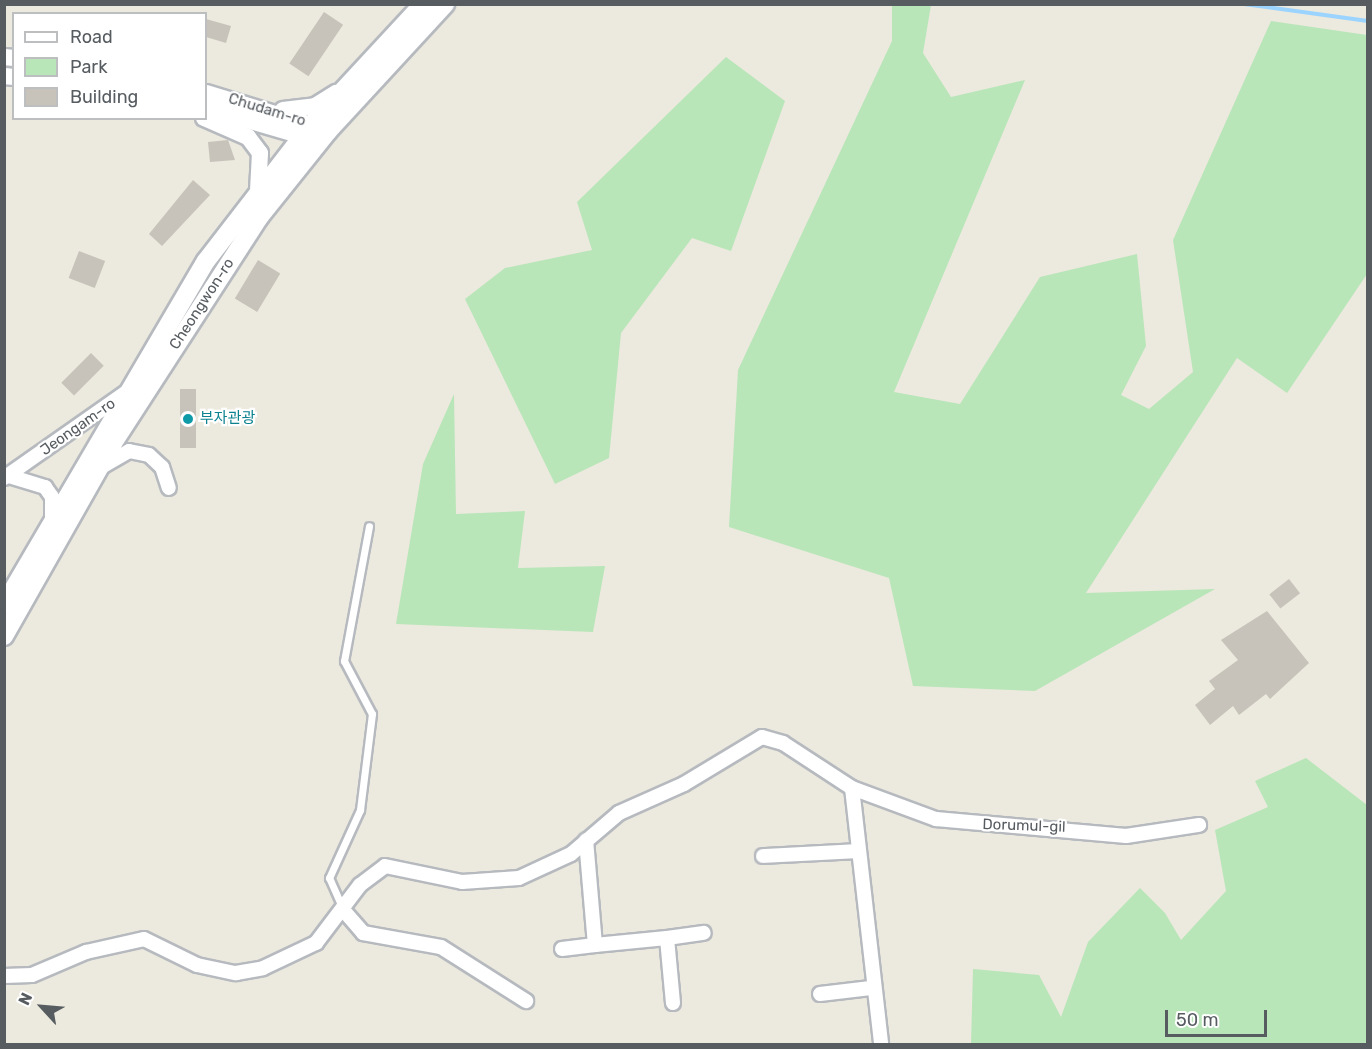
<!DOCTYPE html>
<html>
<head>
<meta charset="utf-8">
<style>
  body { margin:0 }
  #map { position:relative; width:1372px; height:1049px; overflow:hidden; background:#ece9de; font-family:Rubik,"Noto Sans KR",sans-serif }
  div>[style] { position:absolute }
  .green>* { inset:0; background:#b8e6b8 }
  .stream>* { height:4px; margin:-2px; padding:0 2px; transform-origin:2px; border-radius:2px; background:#9bd4ff }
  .building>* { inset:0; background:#c7c3bb; transform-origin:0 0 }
  .roads { filter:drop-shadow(2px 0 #b6babf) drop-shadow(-2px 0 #b6babf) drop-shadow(0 2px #b6babf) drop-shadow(0 -2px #b6babf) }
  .service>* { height:7px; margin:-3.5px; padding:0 3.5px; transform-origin:3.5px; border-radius:3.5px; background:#fff }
  .minor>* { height:14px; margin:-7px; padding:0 7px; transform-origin:7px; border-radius:7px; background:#fff }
  .tertiary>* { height:16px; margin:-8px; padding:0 8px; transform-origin:8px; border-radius:8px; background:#fff }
  .secondary>* { height:18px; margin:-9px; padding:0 9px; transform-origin:9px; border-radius:9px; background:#fff }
  .dots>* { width:16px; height:16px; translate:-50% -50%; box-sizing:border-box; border:3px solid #fff; border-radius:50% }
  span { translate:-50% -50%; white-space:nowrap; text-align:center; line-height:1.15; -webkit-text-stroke:4.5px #fff; paint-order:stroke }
  .street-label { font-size:15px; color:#575c61 }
  .culture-label { font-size:15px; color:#0d838f }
  .left { translate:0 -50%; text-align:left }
  .frame { position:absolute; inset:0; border:6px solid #575c61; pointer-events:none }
  .legend { position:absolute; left:12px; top:12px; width:195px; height:108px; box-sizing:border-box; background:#fff; border:2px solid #bcbec0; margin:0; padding:8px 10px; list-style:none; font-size:18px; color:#575c61 }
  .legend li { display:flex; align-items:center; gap:12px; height:30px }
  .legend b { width:30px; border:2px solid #bcbec0 }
  .north { position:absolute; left:12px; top:977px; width:60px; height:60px; -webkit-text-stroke:4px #fff; paint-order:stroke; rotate:296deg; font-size:16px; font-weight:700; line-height:24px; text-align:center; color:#575c61 }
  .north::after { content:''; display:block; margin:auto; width:21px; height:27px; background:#575c61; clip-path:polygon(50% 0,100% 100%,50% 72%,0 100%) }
  .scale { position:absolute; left:1165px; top:1010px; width:102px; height:27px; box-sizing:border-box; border:3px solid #575c61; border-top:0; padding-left:8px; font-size:18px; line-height:21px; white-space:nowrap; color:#575c61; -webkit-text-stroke:4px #fff; paint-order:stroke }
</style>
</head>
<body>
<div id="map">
  <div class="green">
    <i style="clip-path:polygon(892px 5px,931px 5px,923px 53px,951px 97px,1025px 80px,894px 392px,960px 404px,1040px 277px,1137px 254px,1146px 346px,1121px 395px,1149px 409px,1193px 372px,1173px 240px,1271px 21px,1367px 35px,1367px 274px,1287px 393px,1237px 358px,1086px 593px,1215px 589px,1035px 691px,913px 686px,889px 578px,729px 527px,738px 370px,892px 41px)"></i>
    <i style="clip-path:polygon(726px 57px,785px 101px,731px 251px,692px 238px,621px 333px,609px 458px,555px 484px,465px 299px,505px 268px,592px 250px,577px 202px)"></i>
    <i style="clip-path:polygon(454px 394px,456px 514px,525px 511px,518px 568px,605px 566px,593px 632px,396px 624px,423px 464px)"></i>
    <i style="clip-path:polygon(1306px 758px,1367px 805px,1367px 1044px,971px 1044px,973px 969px,1039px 975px,1061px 1017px,1088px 942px,1140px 888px,1165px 913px,1181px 940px,1226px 891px,1215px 830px,1268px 807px,1255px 781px)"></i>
  </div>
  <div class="stream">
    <i style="left:1244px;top:4px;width:125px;rotate:7.8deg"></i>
  </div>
  <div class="building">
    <i style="left:324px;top:12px;width:23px;height:62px;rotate:34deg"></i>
    <i style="clip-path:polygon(206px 19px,231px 26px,226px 43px,206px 37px)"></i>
    <i style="clip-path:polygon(228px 140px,235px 160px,210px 162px,208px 142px)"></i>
    <i style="clip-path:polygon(193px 180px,210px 195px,162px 246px,149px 234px)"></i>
    <i style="left:79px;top:251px;width:28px;height:29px;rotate:21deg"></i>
    <i style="left:258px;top:260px;width:26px;height:45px;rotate:31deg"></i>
    <i style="left:91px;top:353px;width:18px;height:42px;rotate:45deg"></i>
    <i style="left:180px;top:389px;width:16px;height:59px"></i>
    <i style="left:1289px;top:579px;width:18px;height:25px;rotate:52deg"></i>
    <i style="clip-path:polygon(1267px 611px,1309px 663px,1270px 699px,1266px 694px,1239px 715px,1233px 706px,1210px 725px,1195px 705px,1215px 689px,1209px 681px,1238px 660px,1221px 640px)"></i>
  </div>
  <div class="roads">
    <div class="service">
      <i style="left:343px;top:909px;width:34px;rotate:-114deg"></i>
      <i style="left:329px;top:878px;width:75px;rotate:-65.5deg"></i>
      <i style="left:360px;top:810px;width:97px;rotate:-82.9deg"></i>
      <i style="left:372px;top:714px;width:60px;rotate:-117.8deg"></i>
      <i style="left:344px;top:661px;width:137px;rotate:-79.5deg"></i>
    </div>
    <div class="minor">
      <i style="left:98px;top:469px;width:36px;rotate:-30deg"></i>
      <i style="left:129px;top:451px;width:20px;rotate:11deg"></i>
      <i style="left:149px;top:455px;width:18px;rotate:43deg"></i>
      <i style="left:162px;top:467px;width:22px;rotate:72deg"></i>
      <i style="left:9px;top:476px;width:38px;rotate:17deg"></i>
      <i style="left:45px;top:487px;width:12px;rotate:55deg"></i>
      <i style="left:52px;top:497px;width:25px;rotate:90deg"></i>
      <i style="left:4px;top:478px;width:151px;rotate:-35.1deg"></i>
      <i style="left:852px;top:788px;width:258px;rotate:83.5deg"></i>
      <i style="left:763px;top:856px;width:94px;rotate:-3deg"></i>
      <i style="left:345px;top:912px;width:28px;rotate:49deg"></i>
      <i style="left:363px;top:933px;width:79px;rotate:10.2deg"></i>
      <i style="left:441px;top:947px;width:101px;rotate:32.4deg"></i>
      <i style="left:595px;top:945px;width:72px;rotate:-5.6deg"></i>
      <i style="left:562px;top:949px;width:33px;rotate:-7deg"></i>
      <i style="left:595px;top:945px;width:105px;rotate:-94.9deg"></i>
      <i style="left:4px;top:976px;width:28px;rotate:-2deg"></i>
      <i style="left:32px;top:975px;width:59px;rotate:-23.1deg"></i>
      <i style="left:86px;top:952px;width:59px;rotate:-12.6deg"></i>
      <i style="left:144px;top:939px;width:59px;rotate:26.1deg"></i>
      <i style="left:197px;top:965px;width:40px;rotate:12deg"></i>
      <i style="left:236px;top:973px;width:27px;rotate:-10deg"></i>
      <i style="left:263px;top:968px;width:59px;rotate:-25.3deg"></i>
      <i style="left:316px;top:943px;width:73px;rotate:-52.8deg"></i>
      <i style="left:360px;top:885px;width:31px;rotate:-37deg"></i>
      <i style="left:385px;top:866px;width:79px;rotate:11.7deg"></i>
      <i style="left:462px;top:882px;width:57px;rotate:-4deg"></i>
      <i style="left:519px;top:878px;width:57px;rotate:-24.8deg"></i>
      <i style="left:571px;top:854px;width:63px;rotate:-40.5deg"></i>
      <i style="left:619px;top:813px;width:71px;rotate:-24deg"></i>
      <i style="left:684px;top:784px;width:91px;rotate:-31.1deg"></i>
      <i style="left:762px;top:737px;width:22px;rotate:16deg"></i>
      <i style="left:783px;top:743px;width:82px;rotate:33.1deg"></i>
      <i style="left:852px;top:788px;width:90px;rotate:20.3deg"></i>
      <i style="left:936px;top:819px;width:191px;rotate:5.1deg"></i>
      <i style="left:1126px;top:836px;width:74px;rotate:-8.6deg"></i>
      <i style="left:820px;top:994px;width:51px;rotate:-6.7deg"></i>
      <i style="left:673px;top:1003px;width:65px;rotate:-95.3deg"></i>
      <i style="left:667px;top:938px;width:37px;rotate:-8deg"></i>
    </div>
    <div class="tertiary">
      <i style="left:4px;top:57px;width:10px;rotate:6deg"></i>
      <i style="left:4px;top:76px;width:10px;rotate:6deg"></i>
      <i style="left:206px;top:93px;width:123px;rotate:17deg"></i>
      <i style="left:206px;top:108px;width:111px;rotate:16.2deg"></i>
      <i style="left:283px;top:110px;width:32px;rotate:-7deg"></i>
      <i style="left:315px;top:106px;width:25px;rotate:-32deg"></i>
      <i style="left:204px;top:118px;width:48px;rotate:23.4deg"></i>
      <i style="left:248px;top:137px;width:20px;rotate:53deg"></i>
      <i style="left:260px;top:153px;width:39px;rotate:93deg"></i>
    </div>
    <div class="secondary">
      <i style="left:4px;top:605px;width:399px;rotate:-59.6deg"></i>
      <i style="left:206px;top:261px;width:173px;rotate:-52.3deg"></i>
      <i style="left:312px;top:124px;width:163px;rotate:-47.2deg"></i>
      <i style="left:4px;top:636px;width:222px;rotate:-60.5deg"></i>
      <i style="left:113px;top:443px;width:270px;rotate:-57.1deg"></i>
      <i style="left:260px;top:216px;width:109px;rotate:-51.3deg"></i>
      <i style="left:328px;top:131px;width:173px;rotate:-47.3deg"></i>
    </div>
  </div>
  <div class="dots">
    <i style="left:188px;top:419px;background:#0f9aa8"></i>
  </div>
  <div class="street-label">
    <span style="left:267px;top:110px;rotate:17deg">Chudam-ro</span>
    <span style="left:202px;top:304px;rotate:-57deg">Cheongwon-ro</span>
    <span style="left:78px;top:427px;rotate:-35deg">Jeongam-ro</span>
    <span style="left:1024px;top:826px;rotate:2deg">Dorumul-gil</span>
  </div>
  <div class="culture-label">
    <span class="left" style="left:200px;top:419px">부자관광</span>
  </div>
  <div class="frame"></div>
  <ul class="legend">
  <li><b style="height:8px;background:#fff"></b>Road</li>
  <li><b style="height:16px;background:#b8e6b8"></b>Park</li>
  <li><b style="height:16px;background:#c7c3bb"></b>Building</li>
  </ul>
  <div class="north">N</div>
  <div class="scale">50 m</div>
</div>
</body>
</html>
